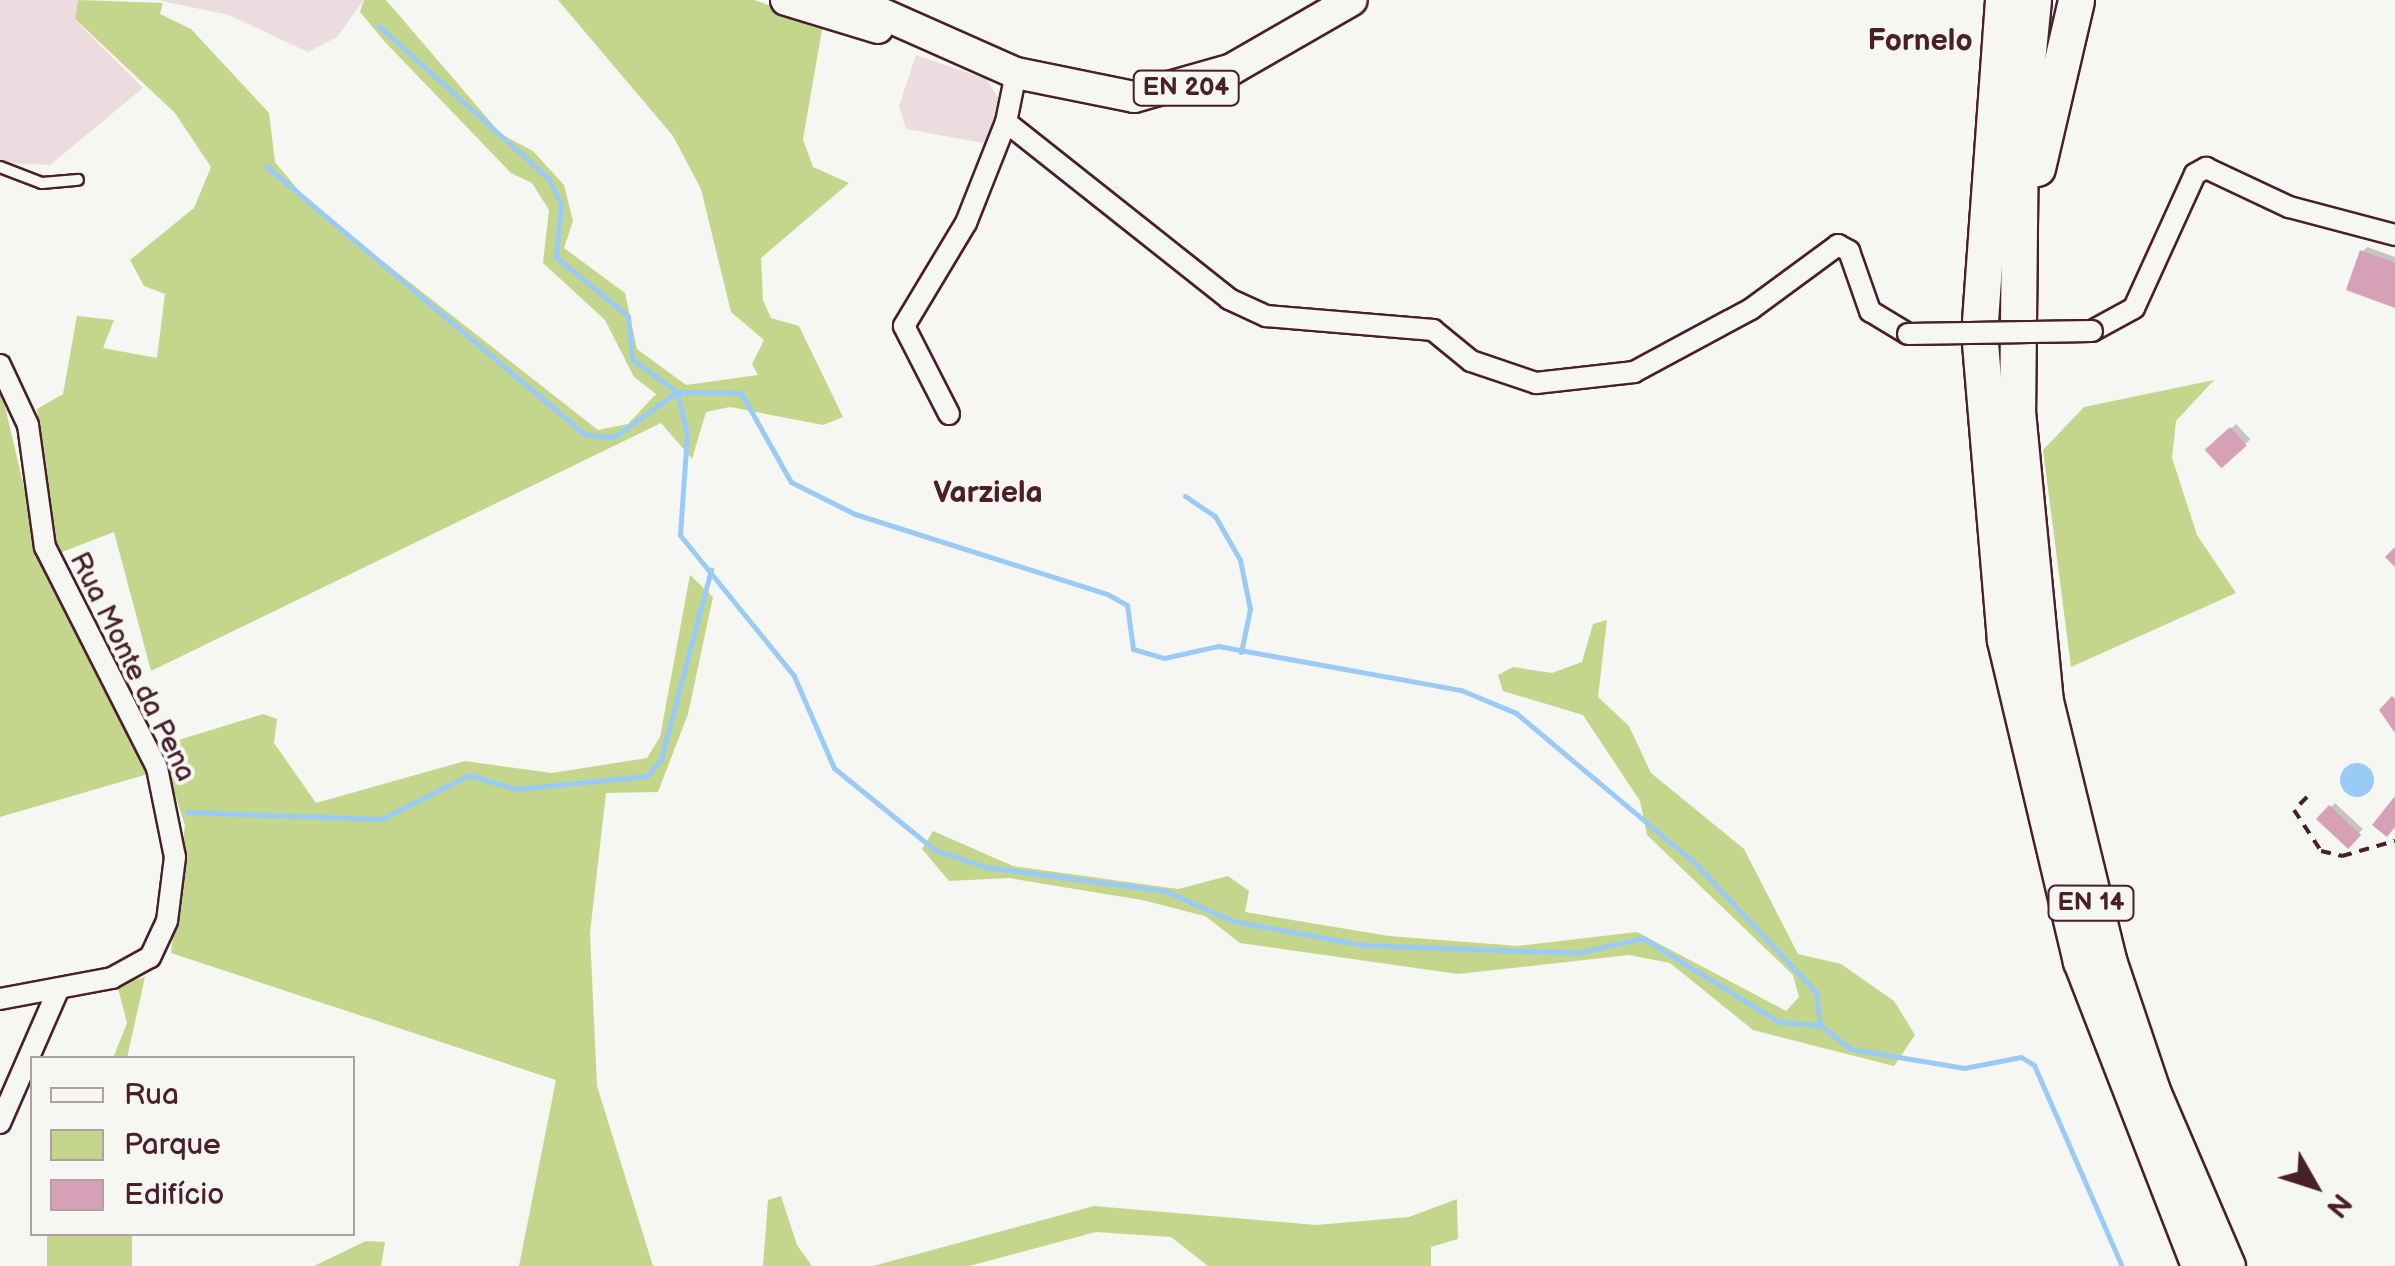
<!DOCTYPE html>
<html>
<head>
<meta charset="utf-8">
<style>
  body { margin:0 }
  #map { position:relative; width:2395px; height:1266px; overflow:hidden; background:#f6f6f2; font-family:"Balsamiq Sans",sans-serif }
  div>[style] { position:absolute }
  .built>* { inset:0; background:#ecdce0 }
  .green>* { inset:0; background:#c4d68b; transform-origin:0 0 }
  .water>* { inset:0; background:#9acbf6 }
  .round { border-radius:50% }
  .shadow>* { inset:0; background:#0003; transform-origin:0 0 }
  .stream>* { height:5px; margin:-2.5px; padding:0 2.5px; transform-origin:2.5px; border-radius:2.5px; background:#9acbf6 }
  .building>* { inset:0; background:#d6a0b7; transform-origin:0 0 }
  .path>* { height:4px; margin-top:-2px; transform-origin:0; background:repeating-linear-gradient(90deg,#4a1f2b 0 10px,transparent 0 18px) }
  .roads { filter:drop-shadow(2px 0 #4a1f2b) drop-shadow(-2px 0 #4a1f2b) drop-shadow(0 2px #4a1f2b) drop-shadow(0 -2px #4a1f2b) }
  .lane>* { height:10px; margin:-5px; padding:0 5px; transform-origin:5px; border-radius:5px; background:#f6f6f2 }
  .street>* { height:20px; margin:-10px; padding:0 10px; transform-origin:10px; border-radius:10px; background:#f6f6f2 }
  .primary>* { height:30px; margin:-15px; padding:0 15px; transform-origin:15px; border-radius:15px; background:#f6f6f2 }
  .highway>* { height:35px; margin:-17.5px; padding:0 17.5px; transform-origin:17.5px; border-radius:17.5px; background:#f6f6f2 }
  .bridges { filter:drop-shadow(2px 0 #4a1f2b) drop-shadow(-2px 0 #4a1f2b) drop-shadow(0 2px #4a1f2b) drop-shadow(0 -2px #4a1f2b) }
  .street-bridge>* { height:20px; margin:-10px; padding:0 10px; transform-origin:10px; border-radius:10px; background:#f6f6f2 }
  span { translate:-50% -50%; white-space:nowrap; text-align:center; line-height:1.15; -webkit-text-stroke:8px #f6f6f2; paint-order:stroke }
  .shield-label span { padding:2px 8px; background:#f6f6f2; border:2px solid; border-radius:8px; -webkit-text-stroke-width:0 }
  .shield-label { font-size:25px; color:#4a1f2b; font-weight:700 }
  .street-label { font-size:28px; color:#4a1f2b }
  .neighbourhood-label { font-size:30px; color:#4a1f2b; font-weight:700 }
  .legend { position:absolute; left:30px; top:1056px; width:325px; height:180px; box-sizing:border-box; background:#f6f6f2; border:2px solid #b1a0a2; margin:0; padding:12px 18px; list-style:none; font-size:30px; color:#4a1f2b }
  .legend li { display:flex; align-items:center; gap:20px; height:50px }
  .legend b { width:50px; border:2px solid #b1a0a2 }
  .north { position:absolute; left:2265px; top:1136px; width:100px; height:100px; -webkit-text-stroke:8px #f6f6f2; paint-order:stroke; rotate:129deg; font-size:28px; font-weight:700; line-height:40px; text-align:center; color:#4a1f2b }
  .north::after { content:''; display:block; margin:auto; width:35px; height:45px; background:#4a1f2b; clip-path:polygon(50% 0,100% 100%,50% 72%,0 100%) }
</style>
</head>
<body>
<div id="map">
  <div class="built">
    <i style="clip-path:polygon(0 0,78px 0,75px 20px,143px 88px,50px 165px,0 163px)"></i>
    <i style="clip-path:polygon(157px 0,364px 0,337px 37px,308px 52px,229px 15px)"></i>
    <i style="clip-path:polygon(916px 55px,986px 79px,1000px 101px,988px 144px,906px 129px,899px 106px)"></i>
  </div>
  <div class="green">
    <i style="clip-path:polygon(78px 0,163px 3px,160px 14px,191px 29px,269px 113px,275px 162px,310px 204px,598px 430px,628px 424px,656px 394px,634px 377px,605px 320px,543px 263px,549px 210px,532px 183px,511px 173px,385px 42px,360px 12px,364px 0,386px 0,501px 134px,533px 151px,564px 185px,573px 221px,564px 248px,625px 293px,637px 349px,686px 385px,758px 375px,752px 364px,764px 340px,731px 312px,701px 189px,673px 136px,558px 0,754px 0,823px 24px,803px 139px,813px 167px,849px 183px,761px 258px,763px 300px,771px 318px,799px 326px,843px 417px,823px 425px,730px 407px,706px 412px,692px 459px,661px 423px,151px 671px,114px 532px,57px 554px,37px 409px,63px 394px,77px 316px,114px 320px,103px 348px,157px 358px,165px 294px,144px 286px,130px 260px,194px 208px,211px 167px,175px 113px,75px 19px)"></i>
    <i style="clip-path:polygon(2214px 380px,2176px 421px,2172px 458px,2197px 535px,2236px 593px,2071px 667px,2043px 450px,2084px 407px)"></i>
    <i style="clip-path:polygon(0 386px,45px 575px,148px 774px,0 817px)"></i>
    <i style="clip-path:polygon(690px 575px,713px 597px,688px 714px,658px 792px,606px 793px,590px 933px,597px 1086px,653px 1266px,519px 1266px,556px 1080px,171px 953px,185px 825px,159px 746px,263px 714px,277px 719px,274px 743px,316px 803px,465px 761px,552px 773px,647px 758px,660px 737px)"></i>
    <i style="clip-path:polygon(1607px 620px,1598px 697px,1629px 726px,1651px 773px,1744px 849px,1798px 954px,1841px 964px,1894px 1001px,1915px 1035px,1894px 1066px,1753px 1030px,1670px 963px,1629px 955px,1458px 974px,1240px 943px,1205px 916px,1142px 900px,1009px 878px,949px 881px,922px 849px,933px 831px,1013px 866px,1178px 889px,1228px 876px,1249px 891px,1245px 912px,1389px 936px,1518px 946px,1637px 932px,1786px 1011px,1799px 997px,1793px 975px,1647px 835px,1640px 801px,1583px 715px,1503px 691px,1498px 675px,1513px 667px,1552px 673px,1582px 662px,1593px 624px)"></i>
    <i style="clip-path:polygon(145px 977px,127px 1058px,113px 1058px,127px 1023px,117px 984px)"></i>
    <i style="clip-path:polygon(781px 1196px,797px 1245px,812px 1266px,763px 1266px,768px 1200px)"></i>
    <i style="clip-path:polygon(1457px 1199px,1458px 1239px,1431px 1247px,1431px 1266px,1208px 1266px,1171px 1237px,1096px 1232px,969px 1266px,873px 1266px,1094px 1206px,1316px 1225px,1409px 1217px)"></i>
    <i style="left:47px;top:1234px;width:85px;height:32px"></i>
    <i style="clip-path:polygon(366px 1241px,385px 1242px,381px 1266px,314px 1266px)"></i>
  </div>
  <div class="water">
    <i class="round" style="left:2340px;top:763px;width:34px;height:34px"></i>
  </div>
  <div class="shadow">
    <i style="clip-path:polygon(2367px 247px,2395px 257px,2395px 306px,2363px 251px)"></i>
    <i style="left:2236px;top:424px;width:21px;height:38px;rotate:47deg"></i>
    <i style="left:2335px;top:803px;width:38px;height:22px;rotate:43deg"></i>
  </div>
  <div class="stream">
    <i style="left:379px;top:26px;width:229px;rotate:42deg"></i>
    <i style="left:549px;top:179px;width:28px;rotate:64deg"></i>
    <i style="left:561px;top:204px;width:53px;rotate:95.4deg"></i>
    <i style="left:556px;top:257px;width:93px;rotate:39.3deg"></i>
    <i style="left:628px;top:316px;width:43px;rotate:84.7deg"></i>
    <i style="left:632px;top:359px;width:56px;rotate:36.3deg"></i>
    <i style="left:677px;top:392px;width:64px;rotate:0.9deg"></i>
    <i style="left:741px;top:393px;width:102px;rotate:60.7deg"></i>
    <i style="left:791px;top:482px;width:72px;rotate:26.6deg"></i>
    <i style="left:855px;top:514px;width:264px;rotate:17.6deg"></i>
    <i style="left:1107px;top:594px;width:23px;rotate:29deg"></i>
    <i style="left:1127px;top:605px;width:44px;rotate:82.2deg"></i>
    <i style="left:1133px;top:649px;width:32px;rotate:16deg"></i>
    <i style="left:1164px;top:658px;width:55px;rotate:-12.5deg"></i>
    <i style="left:1218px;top:646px;width:247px;rotate:10.3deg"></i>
    <i style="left:1461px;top:690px;width:60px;rotate:22.7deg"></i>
    <i style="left:1516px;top:713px;width:236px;rotate:40deg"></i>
    <i style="left:1697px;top:865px;width:174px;rotate:46.9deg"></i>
    <i style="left:1816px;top:992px;width:33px;rotate:83deg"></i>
    <i style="left:1820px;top:1025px;width:39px;rotate:38deg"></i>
    <i style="left:1851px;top:1049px;width:115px;rotate:9.5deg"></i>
    <i style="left:1964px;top:1068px;width:58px;rotate:-10.9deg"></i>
    <i style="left:2021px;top:1057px;width:15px;rotate:32deg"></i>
    <i style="left:2034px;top:1065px;width:219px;rotate:66.4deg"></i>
    <i style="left:266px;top:166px;width:418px;rotate:40.1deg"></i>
    <i style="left:586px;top:435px;width:28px;rotate:4deg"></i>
    <i style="left:614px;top:437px;width:77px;rotate:-35.5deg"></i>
    <i style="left:677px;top:392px;width:43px;rotate:76.6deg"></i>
    <i style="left:687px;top:434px;width:101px;rotate:94deg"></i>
    <i style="left:680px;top:535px;width:181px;rotate:51deg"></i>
    <i style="left:794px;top:676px;width:100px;rotate:66.5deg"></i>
    <i style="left:834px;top:768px;width:130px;rotate:39.1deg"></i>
    <i style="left:935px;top:850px;width:54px;rotate:18.4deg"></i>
    <i style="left:986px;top:867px;width:181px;rotate:7.6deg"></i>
    <i style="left:1165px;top:891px;width:74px;rotate:23.8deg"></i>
    <i style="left:1233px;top:921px;width:132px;rotate:10.5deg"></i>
    <i style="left:1363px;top:945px;width:214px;rotate:2.1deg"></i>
    <i style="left:1577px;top:953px;width:68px;rotate:-12.8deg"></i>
    <i style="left:1643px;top:938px;width:160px;rotate:31.7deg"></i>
    <i style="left:1779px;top:1022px;width:41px;rotate:4.2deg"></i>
    <i style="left:1185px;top:496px;width:36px;rotate:34deg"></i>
    <i style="left:1215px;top:516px;width:51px;rotate:60.4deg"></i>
    <i style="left:1240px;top:560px;width:50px;rotate:78.5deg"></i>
    <i style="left:1250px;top:609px;width:44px;rotate:101.8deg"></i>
    <i style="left:187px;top:812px;width:194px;rotate:2.1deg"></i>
    <i style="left:381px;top:819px;width:98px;rotate:-26.6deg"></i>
    <i style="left:469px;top:775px;width:49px;rotate:16.6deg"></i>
    <i style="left:516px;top:789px;width:132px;rotate:-5.7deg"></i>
    <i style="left:647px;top:776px;width:22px;rotate:-51deg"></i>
    <i style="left:661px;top:759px;width:196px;rotate:-75.2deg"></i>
  </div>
  <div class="building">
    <i style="clip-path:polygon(2360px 250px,2395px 263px,2395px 308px,2346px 290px)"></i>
    <i style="left:2230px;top:427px;width:25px;height:34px;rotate:48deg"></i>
    <i style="clip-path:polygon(2395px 547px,2395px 567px,2385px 557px)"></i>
    <i style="clip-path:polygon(2392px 696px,2395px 699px,2395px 733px,2379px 710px)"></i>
    <i style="clip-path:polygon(2395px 796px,2395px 827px,2387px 837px,2372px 825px)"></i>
    <i style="left:2329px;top:805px;width:44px;height:19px;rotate:43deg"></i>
  </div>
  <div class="path">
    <i style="left:2307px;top:797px;width:18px;rotate:135deg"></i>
    <i style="left:2294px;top:810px;width:49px;rotate:56.6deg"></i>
    <i style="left:2321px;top:851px;width:22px;rotate:13deg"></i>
    <i style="left:2342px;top:856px;width:55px;rotate:-15.8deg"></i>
  </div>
  <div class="roads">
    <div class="lane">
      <i style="left:0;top:167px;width:45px;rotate:20.9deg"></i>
      <i style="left:42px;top:183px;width:36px;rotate:-5deg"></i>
    </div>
    <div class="street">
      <i style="left:1016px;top:73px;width:50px;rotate:101.5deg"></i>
      <i style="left:1006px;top:122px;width:285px;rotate:38.4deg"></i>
      <i style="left:1229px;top:299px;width:41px;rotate:24.7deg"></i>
      <i style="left:1266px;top:316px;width:168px;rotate:4.8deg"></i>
      <i style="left:1433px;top:330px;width:49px;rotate:39.2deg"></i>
      <i style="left:1471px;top:361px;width:69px;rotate:18.7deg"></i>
      <i style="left:1536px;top:383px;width:99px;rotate:-6.4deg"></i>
      <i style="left:1634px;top:372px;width:133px;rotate:-28.3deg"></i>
      <i style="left:1751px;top:309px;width:108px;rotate:-36.3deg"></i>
      <i style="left:1838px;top:245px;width:13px;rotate:29deg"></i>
      <i style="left:1849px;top:251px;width:64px;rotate:70.7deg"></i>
      <i style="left:1870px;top:311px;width:44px;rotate:31.2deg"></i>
      <i style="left:2092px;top:331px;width:48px;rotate:-28.7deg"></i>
      <i style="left:2134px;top:308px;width:147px;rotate:-65.5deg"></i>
      <i style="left:2195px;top:174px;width:13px;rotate:-29deg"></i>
      <i style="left:2206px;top:168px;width:92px;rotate:25.2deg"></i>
      <i style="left:2289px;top:207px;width:110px;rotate:14.8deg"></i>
      <i style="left:0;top:365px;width:66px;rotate:65deg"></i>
      <i style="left:28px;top:425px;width:123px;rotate:82.1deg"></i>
      <i style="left:45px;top:547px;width:248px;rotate:63.1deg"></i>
      <i style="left:157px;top:768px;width:91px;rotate:78.6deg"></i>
      <i style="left:175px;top:857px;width:64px;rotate:97.1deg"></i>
      <i style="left:167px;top:921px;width:40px;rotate:115deg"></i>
      <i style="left:150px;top:957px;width:43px;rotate:151.1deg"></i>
      <i style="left:112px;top:978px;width:114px;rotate:169.4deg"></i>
      <i style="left:949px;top:414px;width:99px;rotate:-117.1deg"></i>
      <i style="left:904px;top:326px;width:120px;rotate:-59deg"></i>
      <i style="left:966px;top:223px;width:109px;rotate:-68.4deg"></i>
      <i style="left:0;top:1123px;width:145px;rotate:-66.4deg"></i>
    </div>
    <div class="primary">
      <i style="left:786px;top:0;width:96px;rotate:16.9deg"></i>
      <i style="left:851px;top:0;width:180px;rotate:23.9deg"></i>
      <i style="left:1016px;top:73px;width:120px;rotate:11.5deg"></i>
      <i style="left:1134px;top:97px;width:102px;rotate:-15.9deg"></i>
      <i style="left:1232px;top:69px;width:138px;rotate:-29.9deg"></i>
    </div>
    <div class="highway">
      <i style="left:2003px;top:0;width:332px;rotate:94.1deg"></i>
      <i style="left:1979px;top:331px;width:310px;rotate:85.2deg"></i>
      <i style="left:2005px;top:640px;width:330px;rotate:76.7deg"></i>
      <i style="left:2081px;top:961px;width:327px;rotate:68.8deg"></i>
      <i style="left:2033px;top:0;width:133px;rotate:95.6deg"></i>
      <i style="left:2020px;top:132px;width:279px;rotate:90.6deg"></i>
      <i style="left:2017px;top:411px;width:291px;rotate:84.5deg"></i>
      <i style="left:2045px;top:701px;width:267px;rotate:76.3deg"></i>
      <i style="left:2108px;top:960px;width:138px;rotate:71.4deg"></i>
      <i style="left:2152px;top:1091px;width:190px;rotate:66.8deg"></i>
      <i style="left:2037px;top:168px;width:172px;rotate:-76.9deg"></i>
    </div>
  </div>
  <div class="bridges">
    <div class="street-bridge">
      <i style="left:1908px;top:334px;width:184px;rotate:-0.9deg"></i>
    </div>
  </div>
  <div class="shield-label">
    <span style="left:1186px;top:88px">EN 204</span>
    <span style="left:2091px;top:903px">EN 14</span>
  </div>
  <div class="street-label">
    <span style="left:132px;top:667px;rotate:64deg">Rua Monte da Pena</span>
  </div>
  <div class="neighbourhood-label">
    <span style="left:1920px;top:41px">Fornelo</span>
    <span style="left:988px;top:493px">Varziela</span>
  </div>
  <ul class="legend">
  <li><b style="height:12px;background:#f6f6f2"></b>Rua</li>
  <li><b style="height:28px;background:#c4d68b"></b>Parque</li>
  <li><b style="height:28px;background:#d6a0b7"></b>Edifício</li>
  </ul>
  <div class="north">N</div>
</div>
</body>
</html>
